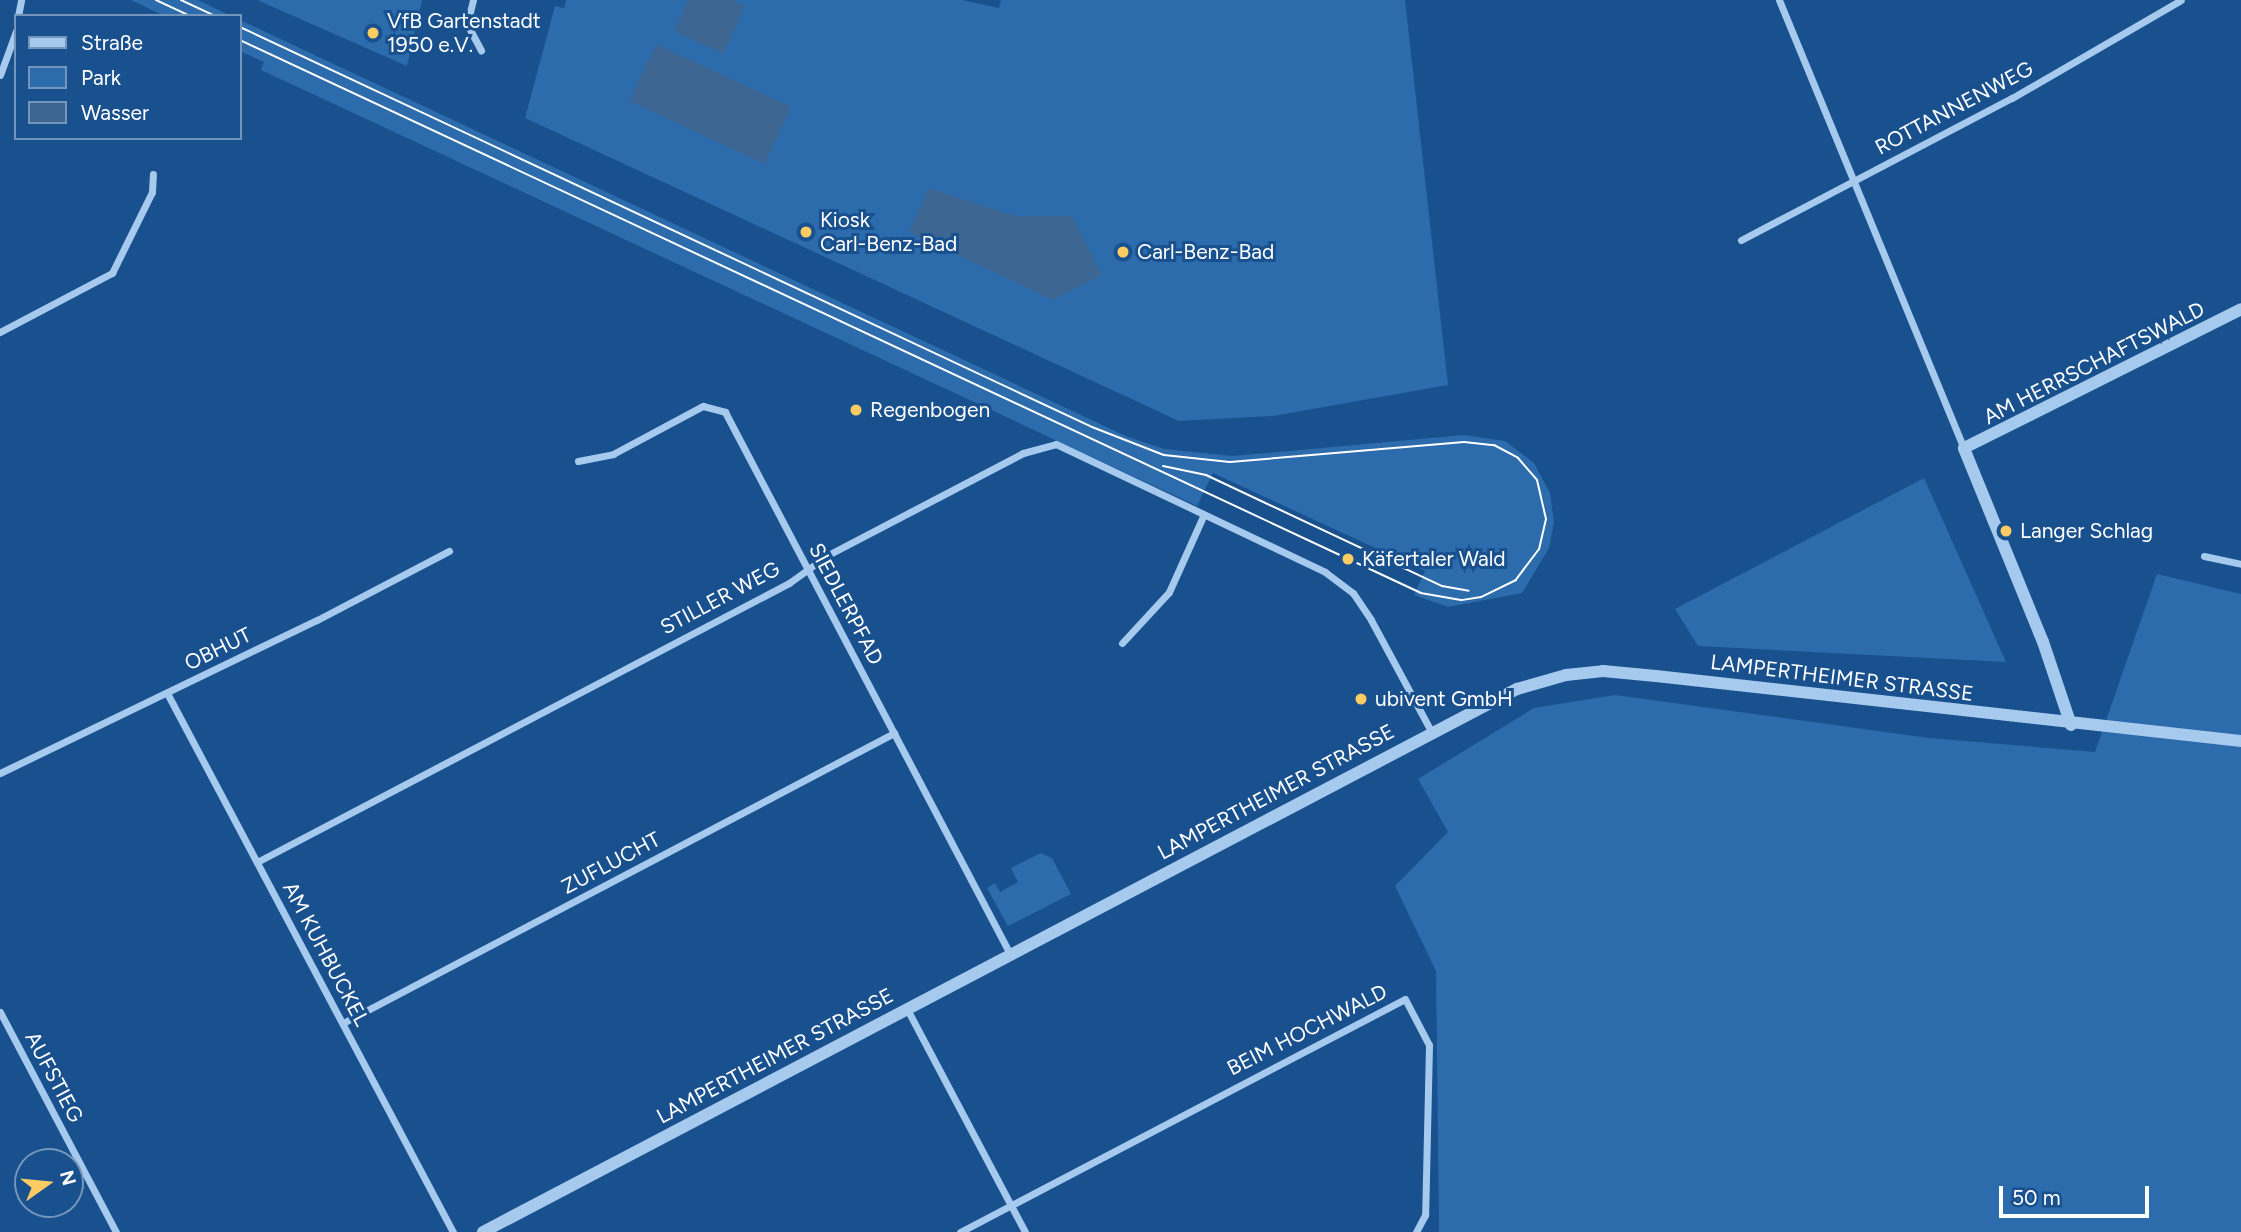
<!DOCTYPE html>
<html>
<head>
<meta charset="utf-8">
<style>
  body { margin:0 }
  #map { position:relative; width:2241px; height:1232px; overflow:hidden; background:#19508e; font-family:Figtree,sans-serif }
  div>[style] { position:absolute }
  .green>* { inset:0; background:#2c6bac }
  .water>* { inset:0; background:#3d6693; transform-origin:0 0 }
  .minor>* { height:7px; margin:-3.5px; padding:0 3.5px; transform-origin:3.5px; border-radius:3.5px; background:#a6c9ee }
  .tertiary>* { height:12px; margin:-6px; padding:0 6px; transform-origin:6px; border-radius:6px; background:#a6c9ee }
  .tram>* { height:2px; margin:-1px; padding:0 1px; transform-origin:1px; border-radius:1px; background:#fff }
  .dots>* { width:19px; height:19px; translate:-50% -50%; box-sizing:border-box; border:4px solid #19508e; border-radius:50% }
  span { translate:-50% -50%; white-space:nowrap; text-align:center; line-height:1.15; -webkit-text-stroke:6px #19508e; paint-order:stroke }
  .poi-label { font-size:21px; color:#fff }
  .left { translate:0 -50%; text-align:left }
  .street-label { font-size:21px; color:#fff }
  .legend { position:absolute; left:14px; top:14px; width:228px; height:126px; box-sizing:border-box; background:#19508e; border:2px solid #7596bb; margin:0; padding:9px 12px; list-style:none; font-size:21px; color:#fff }
  .legend li { display:flex; align-items:center; gap:14px; height:35px }
  .legend b { width:35px; border:2px solid #7596bb }
  .north { position:absolute; left:14px; top:1148px; width:70px; height:70px; box-sizing:border-box; background:#19508e; border:2px solid #7596bb; border-radius:50%; rotate:75deg; font-size:19px; font-weight:700; line-height:28px; text-align:center; color:#fff }
  .north::after { content:''; display:block; margin:auto; width:24px; height:32px; background:#ffcc63; clip-path:polygon(50% 0,100% 100%,50% 72%,0 100%) }
  .scale { position:absolute; left:1999px; top:1186px; width:150px; height:32px; box-sizing:border-box; border:4px solid #fff; border-top:0; padding-left:9px; font-size:21px; line-height:24px; white-space:nowrap; color:#fff; -webkit-text-stroke:5px #19508e; paint-order:stroke }
</style>
</head>
<body>
<div id="map">
  <div class="green">
    <i style="clip-path:polygon(131px 0,198px 0,231px 16px,164px 16px)"></i>
    <i style="clip-path:polygon(257px 0,422px 0,407px 66px)"></i>
    <i style="clip-path:polygon(566px 0,962px 0,999px 8px,1001px 0,1405px 0,1448px 385px,1273px 416px,1179px 421px,525px 118px,555px 6px,564px 8px)"></i>
    <i style="clip-path:polygon(240px 20px,1128px 437px,1164px 449px,1233px 456px,1464px 435px,1505px 441px,1534px 463px,1550px 493px,1554px 522px,1549px 548px,1522px 593px,1448px 607px,1414px 595px,1425px 571px,1213px 473px,1197px 506px,261px 70px,264px 62px,240px 51px)"></i>
    <i style="clip-path:polygon(1924px 478px,2006px 662px,1698px 646px,1675px 609px)"></i>
    <i style="clip-path:polygon(2157px 574px,2241px 594px,2241px 1232px,1439px 1232px,1436px 971px,1395px 886px,1448px 832px,1418px 779px,1534px 708px,1615px 695px,1929px 738px,2095px 752px)"></i>
    <i style="clip-path:polygon(1041px 853px,1052px 858px,1071px 894px,1008px 926px,987px 888px,995px 883px,1000px 892px,1018px 882px,1011px 868px)"></i>
  </div>
  <div class="water">
    <i style="clip-path:polygon(688px 0,732px 0,745px 6px,723px 54px,674px 31px)"></i>
    <i style="left:656px;top:44px;width:149px;height:63px;rotate:25deg"></i>
    <i style="clip-path:polygon(929px 188px,1015px 216px,1072px 216px,1102px 275px,1053px 300px,909px 232px)"></i>
  </div>
  <div class="minor">
    <i style="left:473px;top:0;width:25px;rotate:104deg"></i>
    <i style="left:467px;top:24px;width:30px;rotate:62deg"></i>
    <i style="left:1779px;top:0;width:485px;rotate:67.6deg"></i>
    <i style="left:18px;top:16px;width:16px;rotate:-79deg"></i>
    <i style="left:0;top:75px;width:47px;rotate:-70deg"></i>
    <i style="left:1741px;top:240px;width:306px;rotate:-27.7deg"></i>
    <i style="left:2012px;top:98px;width:195px;rotate:-30.1deg"></i>
    <i style="left:0;top:332px;width:127px;rotate:-27.8deg"></i>
    <i style="left:112px;top:273px;width:90px;rotate:-63.7deg"></i>
    <i style="left:152px;top:192px;width:18px;rotate:-87deg"></i>
    <i style="left:578px;top:461px;width:36px;rotate:-11deg"></i>
    <i style="left:613px;top:454px;width:102px;rotate:-28.1deg"></i>
    <i style="left:703px;top:406px;width:23px;rotate:15deg"></i>
    <i style="left:725px;top:412px;width:612px;rotate:62.26deg"></i>
    <i style="left:2204px;top:556px;width:38px;rotate:12deg"></i>
    <i style="left:1122px;top:643px;width:69px;rotate:-47.3deg"></i>
    <i style="left:1169px;top:592px;width:85px;rotate:-65.8deg"></i>
    <i style="left:167px;top:693px;width:610px;rotate:62.05deg"></i>
    <i style="left:0;top:773px;width:352px;rotate:-25.8deg"></i>
    <i style="left:317px;top:620px;width:149px;rotate:-27.6deg"></i>
    <i style="left:257px;top:862px;width:601px;rotate:-27.67deg"></i>
    <i style="left:789px;top:583px;width:48px;rotate:-35.7deg"></i>
    <i style="left:828px;top:555px;width:220px;rotate:-27.6deg"></i>
    <i style="left:1023px;top:453px;width:34px;rotate:-15deg"></i>
    <i style="left:1056px;top:444px;width:298px;rotate:25.4deg"></i>
    <i style="left:1325px;top:572px;width:35px;rotate:37deg"></i>
    <i style="left:1353px;top:593px;width:32px;rotate:56deg"></i>
    <i style="left:1371px;top:620px;width:128px;rotate:61.6deg"></i>
    <i style="left:907px;top:1009px;width:252px;rotate:62.1deg"></i>
    <i style="left:0;top:1012px;width:249px;rotate:62.2deg"></i>
    <i style="left:343px;top:1023px;width:623px;rotate:-27.76deg"></i>
    <i style="left:960px;top:1232px;width:502px;rotate:-27.64deg"></i>
    <i style="left:1405px;top:999px;width:52px;rotate:62.4deg"></i>
    <i style="left:1429px;top:1045px;width:170px;rotate:91.3deg"></i>
    <i style="left:1425px;top:1215px;width:19px;rotate:118deg"></i>
  </div>
  <div class="tertiary">
    <i style="left:2071px;top:725px;width:88px;rotate:-108.6deg"></i>
    <i style="left:2043px;top:642px;width:209px;rotate:-112.2deg"></i>
    <i style="left:1964px;top:448px;width:310px;rotate:-26.6deg"></i>
    <i style="left:483px;top:1232px;width:1168px;rotate:-27.71deg"></i>
    <i style="left:1517px;top:689px;width:51px;rotate:-15.9deg"></i>
    <i style="left:1566px;top:675px;width:37px;rotate:-6deg"></i>
    <i style="left:1603px;top:671px;width:53px;rotate:5.4deg"></i>
    <i style="left:1656px;top:676px;width:589px;rotate:6.34deg"></i>
  </div>
  <div class="tram">
    <i style="left:156px;top:0;width:38px;rotate:25deg"></i>
    <i style="left:181px;top:0;width:38px;rotate:25deg"></i>
    <i style="left:240px;top:27px;width:941px;rotate:25.15deg"></i>
    <i style="left:1092px;top:427px;width:77px;rotate:21.3deg"></i>
    <i style="left:1164px;top:455px;width:66px;rotate:6.1deg"></i>
    <i style="left:1230px;top:462px;width:235px;rotate:-4.9deg"></i>
    <i style="left:1464px;top:442px;width:30px;rotate:6deg"></i>
    <i style="left:1494px;top:445px;width:27px;rotate:28deg"></i>
    <i style="left:1518px;top:458px;width:29px;rotate:49deg"></i>
    <i style="left:1537px;top:480px;width:40px;rotate:77deg"></i>
    <i style="left:1546px;top:519px;width:31px;rotate:103deg"></i>
    <i style="left:1539px;top:549px;width:39px;rotate:127deg"></i>
    <i style="left:1516px;top:580px;width:39px;rotate:154deg"></i>
    <i style="left:1481px;top:597px;width:20px;rotate:171deg"></i>
    <i style="left:1461px;top:600px;width:41px;rotate:-170.1deg"></i>
    <i style="left:1421px;top:593px;width:1304px;rotate:-154.91deg"></i>
    <i style="left:1163px;top:466px;width:44px;rotate:11.8deg"></i>
    <i style="left:1206px;top:475px;width:261px;rotate:25.2deg"></i>
    <i style="left:1442px;top:586px;width:27px;rotate:10deg"></i>
  </div>
  <div class="dots">
    <i style="left:373px;top:33px;background:#ffcc63"></i>
    <i style="left:806px;top:232px;background:#ffcc63"></i>
    <i style="left:1123px;top:252px;background:#ffcc63"></i>
    <i style="left:856px;top:410px;background:#ffcc63"></i>
    <i style="left:2006px;top:531px;background:#ffcc63"></i>
    <i style="left:1348px;top:559px;background:#ffcc63"></i>
    <i style="left:1361px;top:699px;background:#ffcc63"></i>
  </div>
  <div class="poi-label">
    <span class="left" style="left:387px;top:33px">VfB Gartenstadt<br>1950 e.V.</span>
    <span class="left" style="left:820px;top:232px">Kiosk<br>Carl-Benz-Bad</span>
    <span class="left" style="left:1137px;top:252px">Carl-Benz-Bad</span>
    <span class="left" style="left:870px;top:410px">Regenbogen</span>
    <span class="left" style="left:2020px;top:531px">Langer Schlag</span>
    <span class="left" style="left:1362px;top:559px">Käfertaler Wald</span>
    <span class="left" style="left:1375px;top:699px">ubivent GmbH</span>
  </div>
  <div class="street-label">
    <span style="left:1954px;top:108px;rotate:-28deg">ROTTANNENWEG</span>
    <span style="left:2094px;top:363px;rotate:-27deg">AM HERRSCHAFTSWALD</span>
    <span style="left:720px;top:598px;rotate:-28deg">STILLER WEG</span>
    <span style="left:846px;top:604px;rotate:62deg">SIEDLERPFAD</span>
    <span style="left:218px;top:649px;rotate:-26deg">OBHUT</span>
    <span style="left:1842px;top:678px;rotate:7deg">LAMPERTHEIMER STRASSE</span>
    <span style="left:1276px;top:792px;rotate:-28deg">LAMPERTHEIMER STRASSE</span>
    <span style="left:611px;top:863px;rotate:-28deg">ZUFLUCHT</span>
    <span style="left:326px;top:954px;rotate:62deg">AM KUHBUCKEL</span>
    <span style="left:1307px;top:1030px;rotate:-27deg">BEIM HOCHWALD</span>
    <span style="left:775px;top:1056px;rotate:-28deg">LAMPERTHEIMER STRASSE</span>
    <span style="left:54px;top:1077px;rotate:62deg">AUFSTIEG</span>
  </div>
  <ul class="legend">
  <li><b style="height:9px;background:#a6c9ee"></b>Straße</li>
  <li><b style="height:19px;background:#2c6bac"></b>Park</li>
  <li><b style="height:19px;background:#3d6693"></b>Wasser</li>
  </ul>
  <div class="north">N</div>
  <div class="scale">50 m</div>
</div>
</body>
</html>
